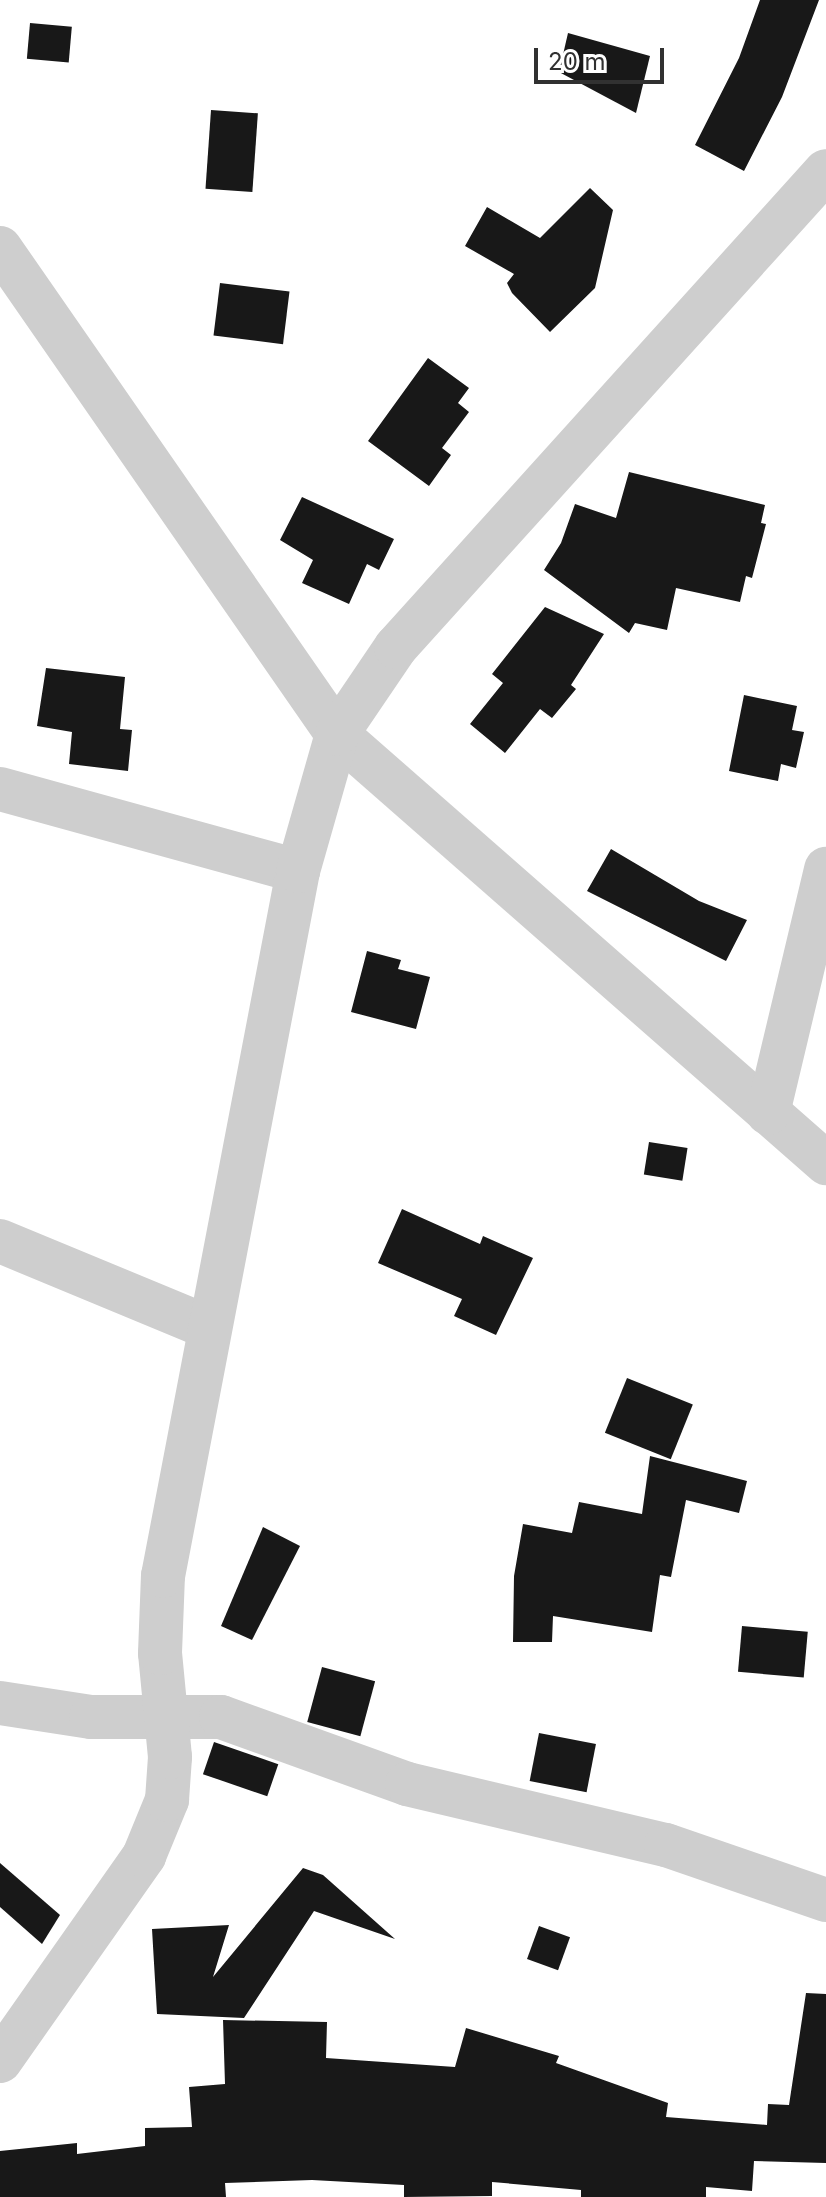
<!DOCTYPE html>
<html>
<head>
<meta charset="utf-8">
<style>
  body { margin:0 }
  #map { position:relative; width:826px; height:2197px; overflow:hidden; background:#fff; font-family:Inter,sans-serif }
  div>[style] { position:absolute }
  .building>* { inset:0; background:#181818; transform-origin:0 0 }
  .minor>* { height:44px; margin:-22px; padding:0 22px; transform-origin:22px; border-radius:22px; background:#cecece }
  span { translate:-50% -50%; white-space:nowrap; text-align:center; line-height:1.15; -webkit-text-stroke:8px #fff; paint-order:stroke }
  .scale { position:absolute; left:534px; top:48px; width:130px; height:36px; box-sizing:border-box; border:4px solid #313131; border-top:0; padding-left:10px; font-size:24px; line-height:28px; white-space:nowrap; color:#313131; -webkit-text-stroke:6px #fff; paint-order:stroke }
</style>
</head>
<body>
<div id="map">
  <div class="building">
    <i style="clip-path:polygon(760px 0,819px 0,782px 97px,744px 171px,695px 145px,739px 58px)"></i>
    <i style="left:30px;top:23px;width:42px;height:36px;rotate:5deg"></i>
    <i style="clip-path:polygon(568px 33px,650px 56px,636px 113px,559px 72px)"></i>
    <i style="left:211px;top:110px;width:47px;height:79px;rotate:4deg"></i>
    <i style="clip-path:polygon(590px 188px,613px 210px,595px 288px,550px 332px,512px 293px,507px 283px,514px 274px,465px 246px,487px 207px,540px 238px)"></i>
    <i style="left:220px;top:283px;width:70px;height:53px;rotate:7deg"></i>
    <i style="clip-path:polygon(428px 358px,469px 388px,458px 403px,469px 412px,442px 448px,451px 455px,429px 486px,368px 441px)"></i>
    <i style="clip-path:polygon(629px 472px,765px 505px,761px 523px,766px 524px,752px 578px,746px 576px,740px 602px,676px 588px,667px 630px,635px 623px,629px 633px,544px 570px,561px 543px,575px 504px,616px 518px)"></i>
    <i style="clip-path:polygon(302px 497px,394px 539px,379px 570px,367px 564px,349px 604px,302px 583px,313px 560px,280px 540px)"></i>
    <i style="clip-path:polygon(545px 607px,604px 634px,571px 685px,576px 689px,552px 718px,540px 709px,505px 753px,470px 724px,503px 683px,492px 674px)"></i>
    <i style="clip-path:polygon(46px 668px,125px 677px,120px 729px,132px 730px,128px 771px,69px 764px,72px 732px,37px 726px)"></i>
    <i style="clip-path:polygon(744px 695px,797px 706px,792px 730px,804px 732px,796px 768px,781px 764px,778px 781px,729px 771px)"></i>
    <i style="clip-path:polygon(611px 849px,699px 901px,747px 920px,726px 961px,587px 891px)"></i>
    <i style="clip-path:polygon(367px 951px,401px 960px,398px 969px,430px 977px,416px 1029px,351px 1012px)"></i>
    <i style="left:649px;top:1142px;width:39px;height:33px;rotate:9deg"></i>
    <i style="clip-path:polygon(402px 1209px,480px 1244px,483px 1236px,533px 1258px,496px 1335px,454px 1316px,462px 1299px,378px 1263px)"></i>
    <i style="left:627px;top:1378px;width:71px;height:59px;rotate:22deg"></i>
    <i style="clip-path:polygon(650px 1456px,747px 1481px,739px 1513px,686px 1500px,671px 1577px,660px 1575px,652px 1632px,553px 1616px,552px 1642px,513px 1642px,514px 1576px,523px 1524px,572px 1533px,579px 1502px,642px 1514px)"></i>
    <i style="clip-path:polygon(263px 1527px,300px 1546px,252px 1640px,221px 1626px)"></i>
    <i style="left:742px;top:1626px;width:66px;height:46px;rotate:5deg"></i>
    <i style="left:322px;top:1667px;width:55px;height:57px;rotate:15deg"></i>
    <i style="left:539px;top:1733px;width:58px;height:49px;rotate:11deg"></i>
    <i style="left:214px;top:1742px;width:68px;height:34px;rotate:19deg"></i>
    <i style="clip-path:polygon(0 1863px,60px 1915px,42px 1944px,0 1907px)"></i>
    <i style="clip-path:polygon(303px 1868px,323px 1875px,395px 1939px,314px 1911px,244px 2018px,157px 2014px,152px 1929px,229px 1925px,213px 1977px)"></i>
    <i style="left:539px;top:1926px;width:33px;height:35px;rotate:20deg"></i>
    <i style="clip-path:polygon(806px 1993px,826px 1994px,826px 2163px,754px 2161px,752px 2191px,706px 2187px,706px 2197px,581px 2197px,581px 2190px,492px 2182px,492px 2196px,404px 2197px,404px 2185px,312px 2180px,225px 2183px,226px 2197px,0 2197px,0 2151px,77px 2143px,77px 2154px,145px 2146px,145px 2128px,192px 2127px,189px 2087px,225px 2084px,223px 2020px,327px 2022px,326px 2058px,455px 2067px,466px 2028px,559px 2056px,556px 2063px,668px 2103px,666px 2117px,767px 2125px,768px 2104px,789px 2105px)"></i>
  </div>
  <div class="minor">
    <i style="left:0;top:248px;width:591px;rotate:55.26deg"></i>
    <i style="left:337px;top:734px;width:651px;rotate:41.26deg"></i>
    <i style="left:0;top:789px;width:309px;rotate:15.4deg"></i>
    <i style="left:768px;top:1113px;width:251px;rotate:-76.6deg"></i>
    <i style="left:0;top:1241px;width:225px;rotate:22.5deg"></i>
    <i style="left:0;top:1703px;width:92px;rotate:8.7deg"></i>
    <i style="left:91px;top:1717px;width:130px"></i>
    <i style="left:221px;top:1717px;width:198px;rotate:19.8deg"></i>
    <i style="left:407px;top:1784px;width:266px;rotate:13.3deg"></i>
    <i style="left:666px;top:1845px;width:169px;rotate:19deg"></i>
    <i style="left:0;top:2061px;width:251px;rotate:-54.9deg"></i>
    <i style="left:144px;top:1856px;width:61px;rotate:-67.7deg"></i>
    <i style="left:167px;top:1800px;width:43px;rotate:-86deg"></i>
    <i style="left:170px;top:1757px;width:104px;rotate:-95.5deg"></i>
    <i style="left:160px;top:1653px;width:77px;rotate:-87.8deg"></i>
    <i style="left:163px;top:1576px;width:718px;rotate:-79.16deg"></i>
    <i style="left:298px;top:871px;width:142px;rotate:-74.1deg"></i>
    <i style="left:337px;top:734px;width:105px;rotate:-55.9deg"></i>
    <i style="left:396px;top:647px;width:641px;rotate:-47.91deg"></i>
  </div>
  <div class="scale">20 m</div>
</div>
</body>
</html>
